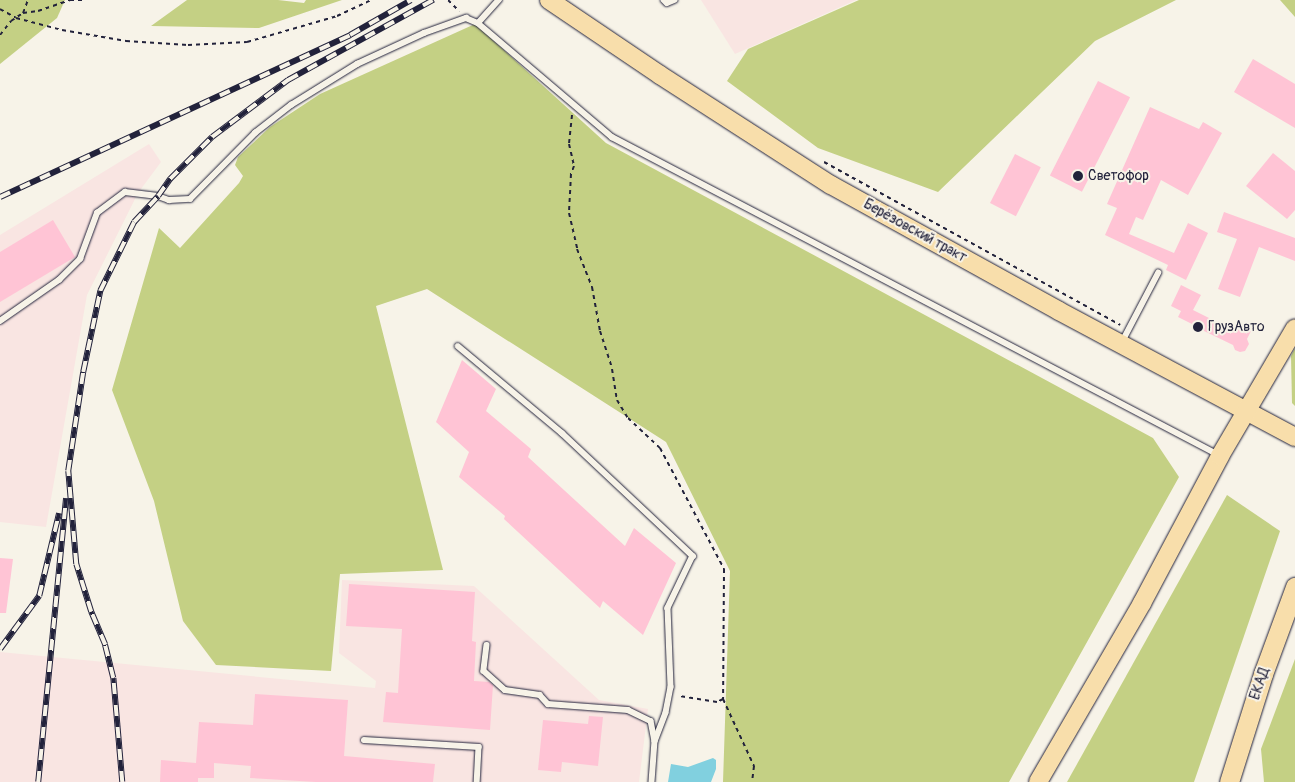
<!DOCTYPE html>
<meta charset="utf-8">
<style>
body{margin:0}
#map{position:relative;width:1295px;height:782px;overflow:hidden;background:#f7f3e8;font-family:Pangolin,sans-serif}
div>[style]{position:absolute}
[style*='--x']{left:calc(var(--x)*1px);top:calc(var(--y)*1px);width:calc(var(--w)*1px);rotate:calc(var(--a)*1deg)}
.built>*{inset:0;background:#f9e5e2}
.green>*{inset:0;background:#c4d084}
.water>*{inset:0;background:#81d0df}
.building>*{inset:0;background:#ffc4d5;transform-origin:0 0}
.path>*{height:2px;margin-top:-1px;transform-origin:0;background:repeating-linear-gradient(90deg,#22223b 0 4px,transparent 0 8px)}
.roads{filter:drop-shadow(0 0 1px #22223b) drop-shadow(0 0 1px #22223b)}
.service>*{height:5.5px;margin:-2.75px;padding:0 2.75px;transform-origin:2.75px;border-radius:2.75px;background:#f7f3e8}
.primary>*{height:18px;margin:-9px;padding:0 9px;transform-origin:9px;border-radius:9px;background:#f8deab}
.trunk>*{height:19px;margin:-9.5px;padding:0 9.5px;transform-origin:9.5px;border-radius:9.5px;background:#f8deab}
.rail>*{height:5.5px;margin-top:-2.75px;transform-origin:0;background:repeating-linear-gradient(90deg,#f7f3e8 0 11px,#22223b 0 22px);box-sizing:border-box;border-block:1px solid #22223b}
.dots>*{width:14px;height:14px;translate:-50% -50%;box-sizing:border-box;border:2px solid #f7f3e8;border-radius:50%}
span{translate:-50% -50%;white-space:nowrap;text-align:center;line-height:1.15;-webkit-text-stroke:4px #f7f3e8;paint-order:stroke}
.poi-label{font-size:14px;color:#22223b}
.left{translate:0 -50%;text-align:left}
.street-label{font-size:14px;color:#22223b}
</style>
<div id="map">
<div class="built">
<i style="clip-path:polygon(701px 0,856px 0,735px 54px)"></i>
<i style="clip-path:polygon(149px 144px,161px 162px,138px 193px,87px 295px,46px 527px,0 522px,0 235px)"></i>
<i style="clip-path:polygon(342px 580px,474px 586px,599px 700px,648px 709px,639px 782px,0 782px,0 652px,375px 688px,376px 681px,339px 653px)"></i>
</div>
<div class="green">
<i style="clip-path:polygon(0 0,65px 0,57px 18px,0 64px)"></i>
<i style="clip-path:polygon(187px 0,278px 0,304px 3px,306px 0,342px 0,259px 28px,151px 26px)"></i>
<i style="clip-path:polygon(859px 0,1176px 0,1095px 41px,938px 192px,818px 148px,727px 81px,748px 49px)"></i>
<i style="clip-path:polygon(1280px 0,1295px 0,1295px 17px)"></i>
<i style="clip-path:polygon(475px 24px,606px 143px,1153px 438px,1179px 477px,1009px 782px,723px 782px,730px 571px,666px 442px,427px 289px,376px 306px,443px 570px,340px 574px,331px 671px,216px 665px,183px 621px,154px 501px,112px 390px,159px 228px,180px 248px,239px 183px,243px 176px,235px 165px,238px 157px,270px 127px,320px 94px)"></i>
<i style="clip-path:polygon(1295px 348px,1295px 406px,1292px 403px,1291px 356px)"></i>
<i style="clip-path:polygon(1227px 495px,1280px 531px,1194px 782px,1067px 782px)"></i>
<i style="clip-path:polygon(1295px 659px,1295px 782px,1264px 782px,1261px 749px)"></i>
</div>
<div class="water">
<i style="clip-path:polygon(713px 758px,716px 760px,716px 769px,711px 782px,668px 782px,671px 764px,688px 767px)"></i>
</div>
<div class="building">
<i style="clip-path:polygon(1253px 59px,1295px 84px,1295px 128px,1234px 92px)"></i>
<i style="left:1098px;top:81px;width:36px;height:106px;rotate:27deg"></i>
<i style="clip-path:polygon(1150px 107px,1199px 129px,1203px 122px,1222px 133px,1188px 195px,1161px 180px,1143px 220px,1136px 217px,1129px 234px,1174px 253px,1188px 223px,1208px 233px,1186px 280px,1166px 270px,1168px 265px,1105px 235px,1117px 208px,1107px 204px)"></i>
<i style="clip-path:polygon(1273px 153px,1295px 171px,1295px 210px,1287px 219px,1246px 186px)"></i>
<i style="left:1015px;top:154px;width:29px;height:55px;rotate:27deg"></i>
<i style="clip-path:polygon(1224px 212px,1295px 238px,1295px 261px,1259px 247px,1240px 297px,1218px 289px,1237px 239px,1217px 232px)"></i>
<i style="clip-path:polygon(53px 220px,75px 257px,0 302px,0 252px)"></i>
<i style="clip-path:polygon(1181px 285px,1201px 295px,1193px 310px,1231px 329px,1241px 325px,1251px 331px,1247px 339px,1249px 344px,1245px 351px,1240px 352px,1235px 350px,1233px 345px,1202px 330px,1195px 332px,1192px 324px,1178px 317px,1181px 311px,1171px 306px)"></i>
<i style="clip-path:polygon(462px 360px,496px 389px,486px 411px,531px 449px,528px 457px,625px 546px,634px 528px,676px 563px,643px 635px,603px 601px,600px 608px,504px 519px,505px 516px,459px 477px,469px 452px,436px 422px)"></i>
<i style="clip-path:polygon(0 558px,13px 559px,6px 613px,0 613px)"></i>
<i style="clip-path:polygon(349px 584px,475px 592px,472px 641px,476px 642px,474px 681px,489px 682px,493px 685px,490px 730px,383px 722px,386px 692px,398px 693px,402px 629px,346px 626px)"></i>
<i style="clip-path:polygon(255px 694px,348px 700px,344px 756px,435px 764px,433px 782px,316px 782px,250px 778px,251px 766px,214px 763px,214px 778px,198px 778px,198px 782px,160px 782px,161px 760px,196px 763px,199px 722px,253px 725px)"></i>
<i style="clip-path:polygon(589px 716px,603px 717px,598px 766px,562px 762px,561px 772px,538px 770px,543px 720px,588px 724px)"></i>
</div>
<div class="path">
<i style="--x:448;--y:0;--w:16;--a:45"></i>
<i style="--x:0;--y:9;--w:18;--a:29"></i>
<i style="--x:16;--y:18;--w:48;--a:14.6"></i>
<i style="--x:62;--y:30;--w:65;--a:9.8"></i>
<i style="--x:126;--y:41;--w:62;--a:3.7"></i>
<i style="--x:188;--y:45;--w:59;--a:-2.9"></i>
<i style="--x:247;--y:42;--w:94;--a:-16.1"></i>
<i style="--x:337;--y:16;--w:38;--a:-25"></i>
<i style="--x:23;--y:13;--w:14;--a:-69"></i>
<i style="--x:0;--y:35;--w:18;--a:-52"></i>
<i style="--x:11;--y:21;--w:14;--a:-34"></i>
<i style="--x:23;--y:13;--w:15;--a:-8"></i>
<i style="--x:38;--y:11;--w:34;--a:-19"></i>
<i style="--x:70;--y:0;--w:16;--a:0"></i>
<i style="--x:572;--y:115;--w:29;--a:96"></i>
<i style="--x:569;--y:144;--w:23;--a:77"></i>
<i style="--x:574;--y:166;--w:9;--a:111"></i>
<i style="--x:571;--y:174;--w:39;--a:93"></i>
<i style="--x:569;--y:213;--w:37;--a:77"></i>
<i style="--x:577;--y:249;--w:41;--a:68.5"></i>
<i style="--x:592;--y:287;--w:45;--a:79.7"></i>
<i style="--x:600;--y:331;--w:40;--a:72"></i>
<i style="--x:612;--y:369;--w:31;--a:81"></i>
<i style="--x:617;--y:400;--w:21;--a:59"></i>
<i style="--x:628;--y:418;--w:44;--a:43.2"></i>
<i style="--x:660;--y:448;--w:137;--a:62.1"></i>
<i style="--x:724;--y:569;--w:130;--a:90.4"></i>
<i style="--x:723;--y:699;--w:7;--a:153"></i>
<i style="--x:717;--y:702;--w:38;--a:-171"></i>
<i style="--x:824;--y:162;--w:338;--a:28.8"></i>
<i style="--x:723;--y:699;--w:74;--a:65.2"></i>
<i style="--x:754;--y:766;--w:16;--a:97"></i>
</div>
<div class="roads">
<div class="service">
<i style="--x:664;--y:0;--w:4;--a:45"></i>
<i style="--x:667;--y:3;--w:8;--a:-23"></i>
<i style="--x:478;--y:23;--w:31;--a:-48"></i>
<i style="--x:0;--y:321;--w:72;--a:-34.8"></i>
<i style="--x:59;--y:280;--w:30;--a:-45"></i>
<i style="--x:80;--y:259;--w:49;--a:-69.7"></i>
<i style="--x:97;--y:213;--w:35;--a:-37"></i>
<i style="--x:125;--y:192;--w:33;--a:7"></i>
<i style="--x:158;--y:196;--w:12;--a:20"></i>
<i style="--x:169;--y:200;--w:21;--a:-3"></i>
<i style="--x:190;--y:199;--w:93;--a:-45.4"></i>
<i style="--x:255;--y:133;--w:46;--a:-37.9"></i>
<i style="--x:291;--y:105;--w:78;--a:-31.8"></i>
<i style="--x:357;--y:64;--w:74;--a:-24.8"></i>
<i style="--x:424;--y:33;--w:45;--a:-19.7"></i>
<i style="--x:466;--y:18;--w:13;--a:23"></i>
<i style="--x:478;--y:23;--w:176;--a:40.4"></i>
<i style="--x:612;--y:137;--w:685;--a:27.65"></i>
<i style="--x:1122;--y:342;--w:78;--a:-62.4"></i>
<i style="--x:458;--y:346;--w:136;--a:39.9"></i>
<i style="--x:562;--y:433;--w:180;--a:43.2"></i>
<i style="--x:693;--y:556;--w:58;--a:115.7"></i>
<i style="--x:668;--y:608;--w:79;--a:87.8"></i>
<i style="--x:671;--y:687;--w:26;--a:101"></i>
<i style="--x:666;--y:713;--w:30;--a:111"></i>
<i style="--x:487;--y:645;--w:26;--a:97"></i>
<i style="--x:484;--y:671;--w:28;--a:42"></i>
<i style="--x:505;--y:690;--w:35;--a:8"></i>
<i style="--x:540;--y:695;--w:12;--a:48"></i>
<i style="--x:548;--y:704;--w:80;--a:4.3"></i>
<i style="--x:628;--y:710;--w:25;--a:26"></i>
<i style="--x:651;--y:721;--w:20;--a:79"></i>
<i style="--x:655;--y:741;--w:41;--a:94.2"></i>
<i style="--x:364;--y:740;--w:115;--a:3.5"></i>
<i style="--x:479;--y:747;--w:35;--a:93"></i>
</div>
<div class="primary">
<i style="--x:549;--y:0;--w:134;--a:34"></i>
<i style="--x:660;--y:75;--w:203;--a:32.8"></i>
<i style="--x:831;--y:185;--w:260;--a:28.9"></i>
<i style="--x:1059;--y:311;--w:268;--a:28.1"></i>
<i style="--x:1038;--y:782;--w:207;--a:-59.8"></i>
<i style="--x:1142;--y:603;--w:166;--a:-62"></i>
<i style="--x:1220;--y:456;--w:148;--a:-59.6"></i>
</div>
<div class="trunk">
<i style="--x:1229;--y:782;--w:113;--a:-72.5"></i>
<i style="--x:1263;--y:674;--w:93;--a:-69.8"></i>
</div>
</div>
<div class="rail">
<i style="--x:0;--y:197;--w:386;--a:-24.8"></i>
<i style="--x:350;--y:35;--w:70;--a:-29.8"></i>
<i style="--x:0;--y:649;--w:66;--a:-53.7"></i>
<i style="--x:39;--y:596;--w:85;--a:-76.5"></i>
<i style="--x:38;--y:782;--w:285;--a:-84.4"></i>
<i style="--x:122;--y:782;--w:104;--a:-94.9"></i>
<i style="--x:113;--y:678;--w:34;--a:-104"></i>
<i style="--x:105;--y:645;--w:36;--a:-113"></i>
<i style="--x:91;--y:612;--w:50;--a:-107.4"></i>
<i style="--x:76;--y:564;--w:93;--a:-94.9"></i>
<i style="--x:68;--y:471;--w:100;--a:-81.4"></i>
<i style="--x:83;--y:372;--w:83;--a:-78.1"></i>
<i style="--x:100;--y:291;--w:77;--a:-63.8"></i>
<i style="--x:134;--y:222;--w:35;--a:-47"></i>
<i style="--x:158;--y:196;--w:21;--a:-55"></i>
<i style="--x:170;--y:179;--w:59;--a:-45"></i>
<i style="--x:212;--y:137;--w:95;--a:-36.9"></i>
<i style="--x:288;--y:80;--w:166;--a:-28.9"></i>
</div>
<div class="dots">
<i style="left:1078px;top:176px;background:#22223b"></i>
<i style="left:1198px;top:327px;background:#22223b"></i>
</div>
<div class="poi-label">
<span class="left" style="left:1088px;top:176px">Светофор</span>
<span class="left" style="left:1208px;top:327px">ГрузАвто</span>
</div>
<div class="street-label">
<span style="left:915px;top:231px;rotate:29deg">Берёзовский тракт</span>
<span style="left:1260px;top:684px;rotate:-71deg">ЕКАД</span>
</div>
</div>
